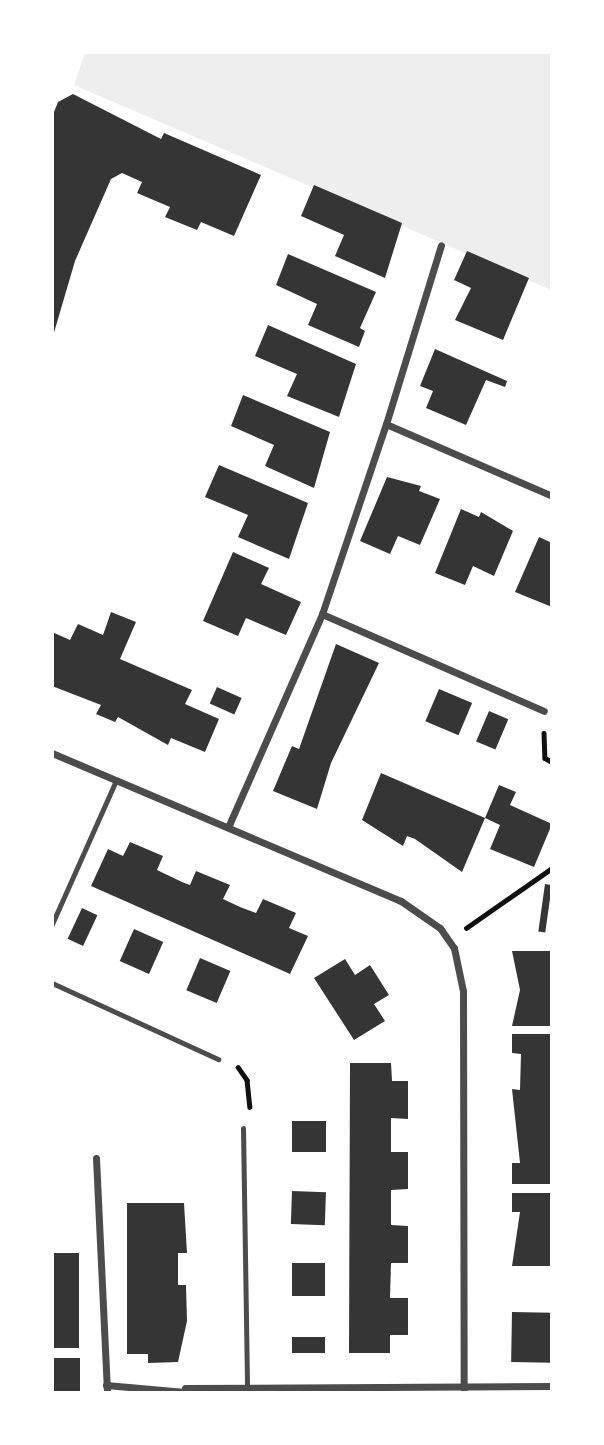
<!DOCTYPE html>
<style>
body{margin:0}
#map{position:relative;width:604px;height:1445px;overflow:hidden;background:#fff;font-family:"Varela Round",sans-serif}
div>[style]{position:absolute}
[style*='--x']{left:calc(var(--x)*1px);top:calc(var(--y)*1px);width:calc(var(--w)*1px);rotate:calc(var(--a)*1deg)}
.green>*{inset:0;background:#eee}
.building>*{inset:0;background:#353535;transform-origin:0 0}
.path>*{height:4.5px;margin:-2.25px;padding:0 2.25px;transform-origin:2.25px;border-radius:2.25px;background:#111}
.service>*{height:5px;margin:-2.5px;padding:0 2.5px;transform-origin:2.5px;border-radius:2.5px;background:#4c4c4c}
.minor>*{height:7px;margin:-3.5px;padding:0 3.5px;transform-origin:3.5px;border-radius:3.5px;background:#4c4c4c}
span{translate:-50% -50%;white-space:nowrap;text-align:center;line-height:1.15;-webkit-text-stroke:6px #fff;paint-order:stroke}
.frame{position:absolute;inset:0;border:54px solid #fff;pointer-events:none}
</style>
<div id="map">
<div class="green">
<i style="clip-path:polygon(85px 53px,551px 53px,551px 290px,74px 85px)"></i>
</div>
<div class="building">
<i style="clip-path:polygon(73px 94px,161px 139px,164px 133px,261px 175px,234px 236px,201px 222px,197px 230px,165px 217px,170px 207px,137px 193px,142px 182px,122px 173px,111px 179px,75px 261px,53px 336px,52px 117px,58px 102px)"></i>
<i style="clip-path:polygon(314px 185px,402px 223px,385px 278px,335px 256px,344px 235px,301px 216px)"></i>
<i style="clip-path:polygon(467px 251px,529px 278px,503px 340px,455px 320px,471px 288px,454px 280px)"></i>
<i style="clip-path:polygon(288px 254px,376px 292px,360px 328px,365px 331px,359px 347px,308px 325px,317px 304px,276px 285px)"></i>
<i style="clip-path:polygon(268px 325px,356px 364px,339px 417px,287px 396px,297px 374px,255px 356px)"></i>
<i style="clip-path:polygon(435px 349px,507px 381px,505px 387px,486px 380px,466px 425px,426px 408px,433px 391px,420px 386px)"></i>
<i style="clip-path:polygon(243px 395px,330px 432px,314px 488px,265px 466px,274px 445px,231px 426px)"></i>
<i style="clip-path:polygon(219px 465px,308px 503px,289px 559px,238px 537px,248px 515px,205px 497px)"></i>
<i style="clip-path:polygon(387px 477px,421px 486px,419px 491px,440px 499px,420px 545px,398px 536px,390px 554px,360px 541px)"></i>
<i style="clip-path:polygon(461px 509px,479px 517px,481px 512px,513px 531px,494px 576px,473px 566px,465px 585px,435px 573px)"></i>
<i style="clip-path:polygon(539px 537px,552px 543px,552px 607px,515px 592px)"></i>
<i style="clip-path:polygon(233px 552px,269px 568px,261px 584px,301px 602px,286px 635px,246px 618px,238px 636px,203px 621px)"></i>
<i style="clip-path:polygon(111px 612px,136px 622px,120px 659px,192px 690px,185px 704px,219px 719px,205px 752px,171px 738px,168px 745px,118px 717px,115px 722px,96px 714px,101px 705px,52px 686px,52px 632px,70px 640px,78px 624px,103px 635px)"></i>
<i style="clip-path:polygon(336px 644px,379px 663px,331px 763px,317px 809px,273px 791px,292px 746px,299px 749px)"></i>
<i style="left:217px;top:687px;width:27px;height:18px;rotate:24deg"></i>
<i style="left:439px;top:689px;width:36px;height:35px;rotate:23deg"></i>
<i style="left:489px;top:711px;width:21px;height:33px;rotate:23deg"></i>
<i style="clip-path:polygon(381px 773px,485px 818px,462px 872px,415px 839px,407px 836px,403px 846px,362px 820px)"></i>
<i style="clip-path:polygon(499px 785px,516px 792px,510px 805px,552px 824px,534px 867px,490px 849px,500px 825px,485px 818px)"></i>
<i style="clip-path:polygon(130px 842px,163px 856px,157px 870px,182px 882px,190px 885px,196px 871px,230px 885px,223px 899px,240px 907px,256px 913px,263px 899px,296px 913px,289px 928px,308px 936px,290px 974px,91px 886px,108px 849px,123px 856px)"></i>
<i style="left:545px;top:884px;width:7px;height:48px;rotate:8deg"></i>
<i style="left:82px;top:908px;width:17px;height:34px;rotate:25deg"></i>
<i style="left:134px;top:929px;width:32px;height:35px;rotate:24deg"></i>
<i style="clip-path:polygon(512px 951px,552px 951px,552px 1026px,512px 1026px,520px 990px)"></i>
<i style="left:200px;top:958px;width:33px;height:35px;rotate:23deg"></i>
<i style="clip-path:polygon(345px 959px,355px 975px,370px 965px,389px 995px,374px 1004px,385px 1021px,354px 1040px,314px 978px)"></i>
<i style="clip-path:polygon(512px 1034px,552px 1034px,552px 1184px,512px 1184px,512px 1163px,520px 1163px,512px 1089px,520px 1090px,521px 1054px,512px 1053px)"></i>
<i style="clip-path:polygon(350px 1063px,391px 1063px,392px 1081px,408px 1081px,408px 1119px,391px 1118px,391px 1152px,408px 1152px,408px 1189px,391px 1190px,391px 1225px,408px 1226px,408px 1263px,391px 1263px,390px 1298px,408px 1298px,408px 1335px,390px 1335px,390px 1353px,349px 1353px)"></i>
<i style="left:292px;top:1121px;width:34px;height:31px"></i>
<i style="left:292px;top:1191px;width:34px;height:33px;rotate:2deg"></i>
<i style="clip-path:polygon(512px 1193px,552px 1193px,552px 1266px,512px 1266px,520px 1212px,512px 1212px)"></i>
<i style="clip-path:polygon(127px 1203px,184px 1203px,187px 1253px,178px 1253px,178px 1285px,186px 1285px,187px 1321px,178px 1362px,148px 1363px,148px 1354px,127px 1354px)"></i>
<i style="left:52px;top:1253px;width:27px;height:95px"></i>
<i style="left:292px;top:1263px;width:33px;height:33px"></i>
<i style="left:512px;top:1312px;width:40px;height:50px;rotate:1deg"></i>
<i style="left:292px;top:1337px;width:33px;height:16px"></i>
<i style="left:52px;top:1358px;width:28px;height:34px"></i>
</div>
<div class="path">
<i style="--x:544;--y:733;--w:25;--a:88"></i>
<i style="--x:545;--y:758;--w:8;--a:30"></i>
<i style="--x:466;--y:928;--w:105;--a:-34.9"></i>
<i style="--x:238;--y:1067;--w:16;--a:55"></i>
<i style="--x:247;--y:1080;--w:27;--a:84"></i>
</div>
<div class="service">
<i style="--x:52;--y:924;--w:158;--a:-66"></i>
<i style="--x:52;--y:983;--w:183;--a:24.6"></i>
<i style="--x:243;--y:1128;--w:264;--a:89.1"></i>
</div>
<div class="minor">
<i style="--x:386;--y:424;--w:187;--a:-72.9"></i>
<i style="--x:322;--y:614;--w:242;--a:23.6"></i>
<i style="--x:52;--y:753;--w:379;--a:23"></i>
<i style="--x:401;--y:901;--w:47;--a:34.7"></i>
<i style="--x:440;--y:928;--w:24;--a:55"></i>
<i style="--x:454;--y:948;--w:44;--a:78.2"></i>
<i style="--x:463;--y:991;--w:401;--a:89.9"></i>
<i style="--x:229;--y:825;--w:231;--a:-66.2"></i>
<i style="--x:322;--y:614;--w:200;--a:-71.4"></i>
<i style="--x:386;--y:424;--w:181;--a:23.4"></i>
<i style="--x:96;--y:1158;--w:234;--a:87.3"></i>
<i style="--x:106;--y:1385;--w:79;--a:5.1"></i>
<i style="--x:185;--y:1388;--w:367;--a:-0.3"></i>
</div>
<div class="frame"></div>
</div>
